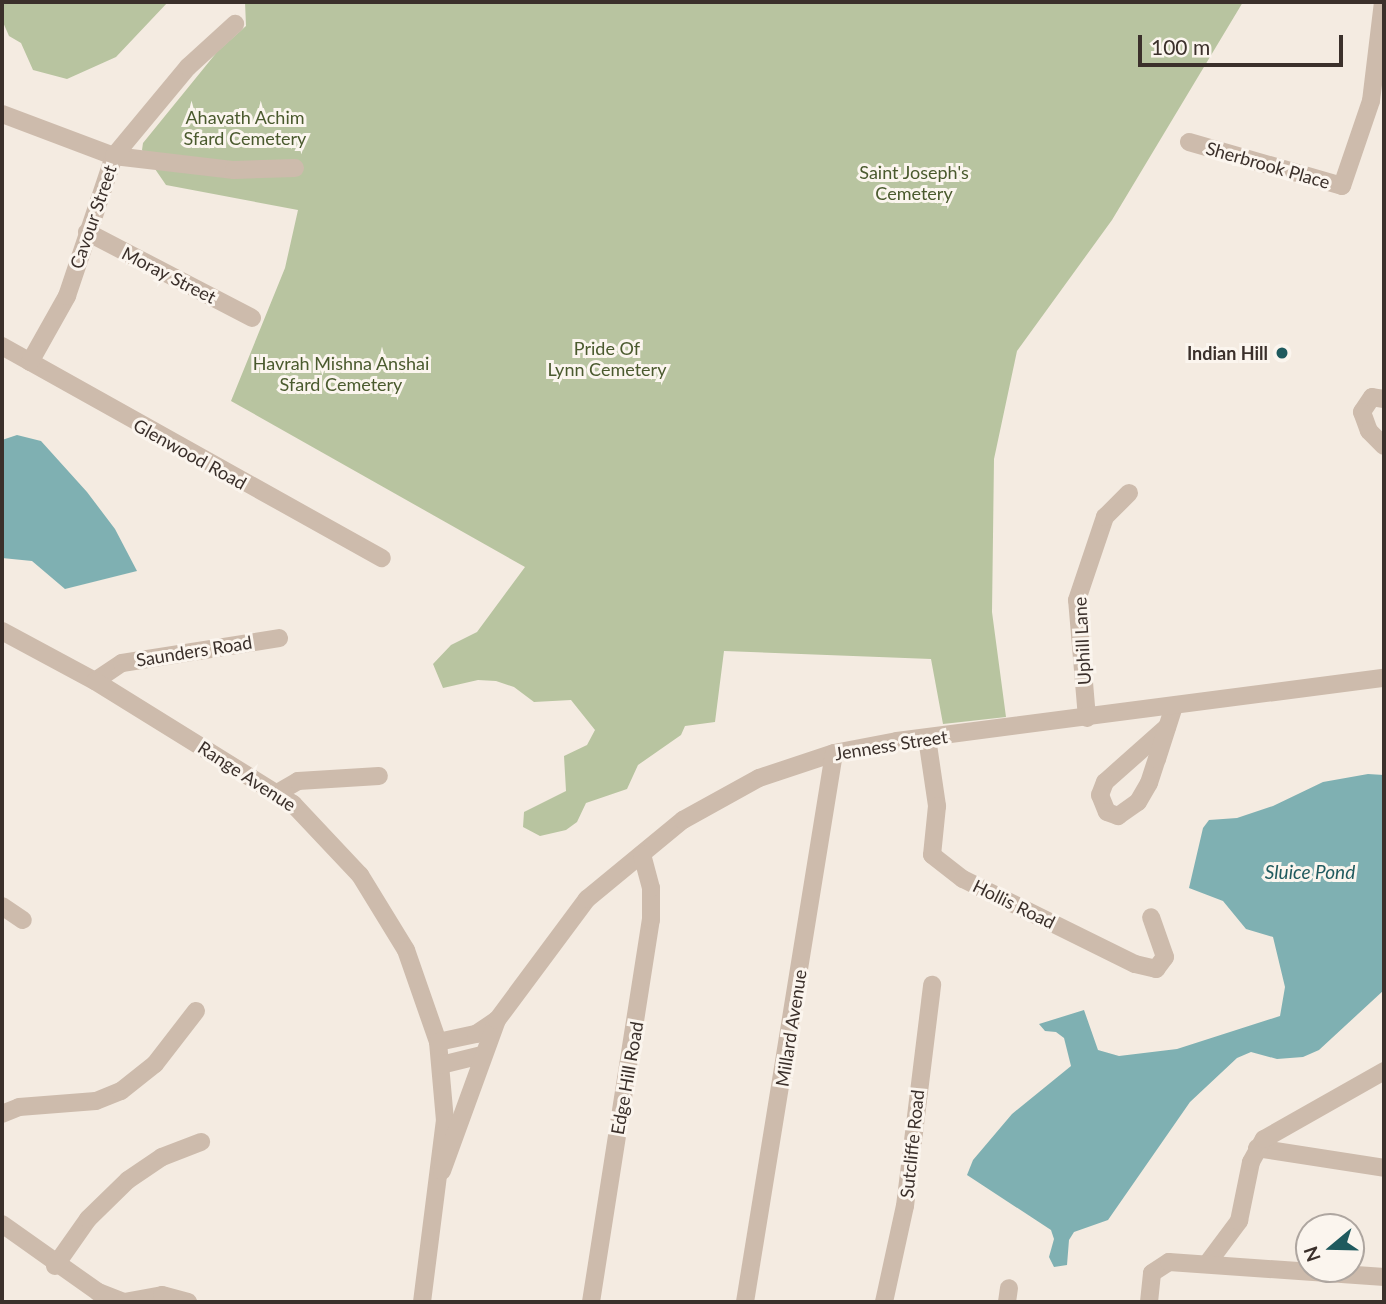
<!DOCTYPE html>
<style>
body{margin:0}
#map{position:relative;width:1386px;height:1304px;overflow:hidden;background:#f4ebe1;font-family:Lato,sans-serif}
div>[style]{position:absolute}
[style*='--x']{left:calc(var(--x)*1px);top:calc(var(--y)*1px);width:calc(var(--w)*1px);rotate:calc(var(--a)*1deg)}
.green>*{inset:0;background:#b8c4a0}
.water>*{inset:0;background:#7fb0b2}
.minor>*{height:18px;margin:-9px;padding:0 9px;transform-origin:9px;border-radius:9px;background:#cdbbac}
.dots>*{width:19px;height:19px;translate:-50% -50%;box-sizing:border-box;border:4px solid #fbf5ee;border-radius:50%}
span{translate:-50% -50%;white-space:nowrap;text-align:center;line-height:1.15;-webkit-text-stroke:6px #fbf5ee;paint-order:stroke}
.park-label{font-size:18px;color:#4a5a2e}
.street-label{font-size:18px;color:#3b302b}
.poi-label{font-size:18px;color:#3b302b;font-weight:700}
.right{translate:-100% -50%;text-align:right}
.water-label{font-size:19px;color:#1f5a5e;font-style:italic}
.frame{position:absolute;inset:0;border:4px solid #3b302b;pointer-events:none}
.north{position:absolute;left:1295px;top:1213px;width:70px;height:70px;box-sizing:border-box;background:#fbf5ee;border:2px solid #aea6a0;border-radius:50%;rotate:251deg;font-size:19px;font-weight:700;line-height:28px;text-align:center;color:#3b302b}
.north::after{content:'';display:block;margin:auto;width:24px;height:32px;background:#1f5a5e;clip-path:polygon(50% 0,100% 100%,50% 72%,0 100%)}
.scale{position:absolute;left:1138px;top:35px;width:205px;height:32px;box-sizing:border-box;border:4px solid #3b302b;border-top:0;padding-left:9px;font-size:21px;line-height:24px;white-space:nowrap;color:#3b302b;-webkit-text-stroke:5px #fbf5ee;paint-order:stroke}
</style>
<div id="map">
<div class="green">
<i style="clip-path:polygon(2px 2px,168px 2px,116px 57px,67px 79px,33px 70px,21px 43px,9px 36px,2px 20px)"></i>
<i style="clip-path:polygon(245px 2px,1243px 2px,1112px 220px,1017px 351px,994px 459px,992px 612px,1006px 717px,943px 724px,931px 659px,724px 651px,715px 722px,685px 726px,681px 735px,638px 765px,627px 789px,586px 803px,577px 822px,566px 830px,540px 836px,523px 827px,524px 812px,566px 791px,564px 756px,587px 745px,595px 730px,571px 700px,534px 702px,514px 687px,496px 681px,478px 680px,443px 688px,433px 664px,451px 645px,477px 632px,525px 567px,231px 401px,285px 268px,298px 210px,166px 185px,142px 150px,143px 143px,217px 52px,246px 26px)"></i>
</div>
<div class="water">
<i style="clip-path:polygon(17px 435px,41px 441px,87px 492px,115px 529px,137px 571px,65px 589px,32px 561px,2px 558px,2px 440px)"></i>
<i style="clip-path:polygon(1368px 774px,1384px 775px,1384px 990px,1319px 1050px,1303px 1057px,1277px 1059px,1251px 1052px,1237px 1058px,1190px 1102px,1108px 1220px,1074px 1232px,1069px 1240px,1067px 1265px,1054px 1267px,1049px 1257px,1054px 1239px,1051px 1230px,967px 1175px,973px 1160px,1012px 1114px,1071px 1066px,1064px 1038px,1056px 1032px,1045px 1031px,1039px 1024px,1084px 1010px,1098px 1050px,1119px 1056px,1177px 1049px,1280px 1016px,1285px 987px,1273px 937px,1246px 929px,1223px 901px,1189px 888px,1203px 828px,1209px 820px,1237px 818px,1273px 806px,1323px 782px)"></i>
</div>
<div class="minor">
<i style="--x:2;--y:114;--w:120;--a:20.6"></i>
<i style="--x:114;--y:156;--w:121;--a:6.7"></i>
<i style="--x:234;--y:170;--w:61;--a:-1.9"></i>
<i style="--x:1189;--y:142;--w:159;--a:16"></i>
<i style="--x:1342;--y:186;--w:90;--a:-71.2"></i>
<i style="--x:1371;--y:101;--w:100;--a:-83.1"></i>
<i style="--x:87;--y:232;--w:186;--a:27.5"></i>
<i style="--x:2;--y:346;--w:435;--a:29.2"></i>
<i style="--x:30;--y:362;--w:76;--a:-60.7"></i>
<i style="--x:67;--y:296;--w:148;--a:-71.4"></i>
<i style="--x:114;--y:156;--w:116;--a:-50.3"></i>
<i style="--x:188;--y:67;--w:64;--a:-42.5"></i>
<i style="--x:1384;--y:399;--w:12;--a:-171"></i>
<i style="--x:1372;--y:397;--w:18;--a:124"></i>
<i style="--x:1362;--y:412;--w:20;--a:70"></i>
<i style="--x:1369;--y:431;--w:21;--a:45"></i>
<i style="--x:2;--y:631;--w:106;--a:28.3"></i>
<i style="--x:95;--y:681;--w:32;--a:-34"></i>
<i style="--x:122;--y:663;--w:159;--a:-9"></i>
<i style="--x:95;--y:681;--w:233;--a:31.8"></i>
<i style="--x:293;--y:804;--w:98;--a:46.7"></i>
<i style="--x:360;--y:875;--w:88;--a:58.5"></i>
<i style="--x:406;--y:950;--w:97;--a:70.8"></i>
<i style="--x:438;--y:1042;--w:78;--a:84.9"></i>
<i style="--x:445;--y:1120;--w:183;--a:97.2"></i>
<i style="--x:1087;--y:718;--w:118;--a:-94.8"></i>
<i style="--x:1077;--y:600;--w:88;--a:-71.4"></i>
<i style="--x:1105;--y:517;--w:34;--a:-45"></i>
<i style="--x:1167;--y:727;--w:83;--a:138.4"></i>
<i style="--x:1105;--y:782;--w:14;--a:111"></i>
<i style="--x:1100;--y:795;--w:18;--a:68"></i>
<i style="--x:1107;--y:812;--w:12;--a:20"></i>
<i style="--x:1118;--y:816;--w:24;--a:-35"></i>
<i style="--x:1138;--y:802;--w:22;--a:-60"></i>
<i style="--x:1149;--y:783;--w:25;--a:-72"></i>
<i style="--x:1157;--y:759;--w:56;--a:-72.2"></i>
<i style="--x:927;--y:738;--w:69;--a:81.6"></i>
<i style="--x:937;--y:806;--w:49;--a:95.8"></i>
<i style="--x:932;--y:855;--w:39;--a:38"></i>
<i style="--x:963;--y:879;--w:192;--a:26.3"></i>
<i style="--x:1135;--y:964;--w:22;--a:13"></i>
<i style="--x:1156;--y:969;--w:15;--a:-53"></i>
<i style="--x:1165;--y:957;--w:42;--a:-109.3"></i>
<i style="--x:279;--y:792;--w:22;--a:-30"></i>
<i style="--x:298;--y:781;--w:81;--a:-3.5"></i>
<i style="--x:2;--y:906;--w:25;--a:34"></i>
<i style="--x:438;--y:1042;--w:39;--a:-12"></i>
<i style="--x:476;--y:1034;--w:25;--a:-34"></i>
<i style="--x:441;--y:1065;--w:42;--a:-13.7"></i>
<i style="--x:2;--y:1114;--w:18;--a:-22"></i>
<i style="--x:19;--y:1107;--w:77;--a:-4.5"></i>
<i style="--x:96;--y:1101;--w:27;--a:-22"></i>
<i style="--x:121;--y:1091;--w:43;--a:-38.5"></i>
<i style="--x:155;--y:1064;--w:67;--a:-52.3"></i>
<i style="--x:1257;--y:1148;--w:129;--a:8.9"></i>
<i style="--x:442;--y:1171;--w:161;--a:-70"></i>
<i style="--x:497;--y:1020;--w:151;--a:-53.4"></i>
<i style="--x:587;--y:899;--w:124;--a:-39.5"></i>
<i style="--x:683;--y:820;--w:87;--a:-28.9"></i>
<i style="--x:759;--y:778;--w:79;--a:-18.4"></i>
<i style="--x:834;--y:753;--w:64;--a:-10.8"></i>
<i style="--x:897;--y:741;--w:491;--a:-7.4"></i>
<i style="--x:2;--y:1224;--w:118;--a:35.3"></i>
<i style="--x:98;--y:1292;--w:28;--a:21"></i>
<i style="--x:124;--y:1302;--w:39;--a:-10"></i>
<i style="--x:162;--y:1295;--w:27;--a:15"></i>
<i style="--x:1207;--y:1264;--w:54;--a:-53.3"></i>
<i style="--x:1239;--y:1221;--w:60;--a:-78.5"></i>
<i style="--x:1251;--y:1162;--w:26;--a:-61"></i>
<i style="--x:1264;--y:1139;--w:138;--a:-29.5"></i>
<i style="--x:55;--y:1266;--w:57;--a:-54.9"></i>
<i style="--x:88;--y:1219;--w:56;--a:-44.3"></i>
<i style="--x:128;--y:1180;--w:41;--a:-34.1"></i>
<i style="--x:162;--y:1157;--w:42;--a:-21"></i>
<i style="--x:591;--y:1302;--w:387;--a:-81.1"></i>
<i style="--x:651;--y:920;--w:32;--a:-90"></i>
<i style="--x:651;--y:888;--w:35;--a:-105"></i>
<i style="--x:745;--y:1302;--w:556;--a:-80.79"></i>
<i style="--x:884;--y:1302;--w:98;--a:-77.7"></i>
<i style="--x:905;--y:1206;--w:223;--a:-83"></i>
<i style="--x:1007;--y:1302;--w:14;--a:-82"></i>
<i style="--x:1149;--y:1302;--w:29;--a:-84"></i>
<i style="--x:1152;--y:1273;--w:20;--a:-33"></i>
<i style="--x:1169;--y:1262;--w:216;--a:4"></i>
</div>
<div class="dots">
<i style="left:1282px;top:353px;background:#1f5a5e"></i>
</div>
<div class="park-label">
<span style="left:245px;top:128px">Ahavath Achim<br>Sfard Cemetery</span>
<span style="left:914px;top:183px">Saint Joseph's<br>Cemetery</span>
<span style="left:607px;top:359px">Pride Of<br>Lynn Cemetery</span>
<span style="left:341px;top:374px">Havrah Mishna Anshai<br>Sfard Cemetery</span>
</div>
<div class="street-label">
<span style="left:1268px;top:165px;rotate:16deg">Sherbrook Place</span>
<span style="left:93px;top:217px;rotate:-71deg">Cavour Street</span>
<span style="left:169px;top:275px;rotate:27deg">Moray Street</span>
<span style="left:190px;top:454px;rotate:29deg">Glenwood Road</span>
<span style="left:1082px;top:641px;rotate:-93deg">Uphill Lane</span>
<span style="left:194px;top:651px;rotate:-9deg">Saunders Road</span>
<span style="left:891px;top:745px;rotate:-9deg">Jenness Street</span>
<span style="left:247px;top:776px;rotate:33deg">Range Avenue</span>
<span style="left:1014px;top:904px;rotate:26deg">Hollis Road</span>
<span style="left:791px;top:1028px;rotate:-81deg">Millard Avenue</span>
<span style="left:627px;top:1078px;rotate:-80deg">Edge Hill Road</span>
<span style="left:912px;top:1144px;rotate:-84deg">Sutcliffe Road</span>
</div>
<div class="poi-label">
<span class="right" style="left:1268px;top:353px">Indian Hill</span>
</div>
<div class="water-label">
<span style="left:1310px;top:872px">Sluice Pond</span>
</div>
<div class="frame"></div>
<div class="north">N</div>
<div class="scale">100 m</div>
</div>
